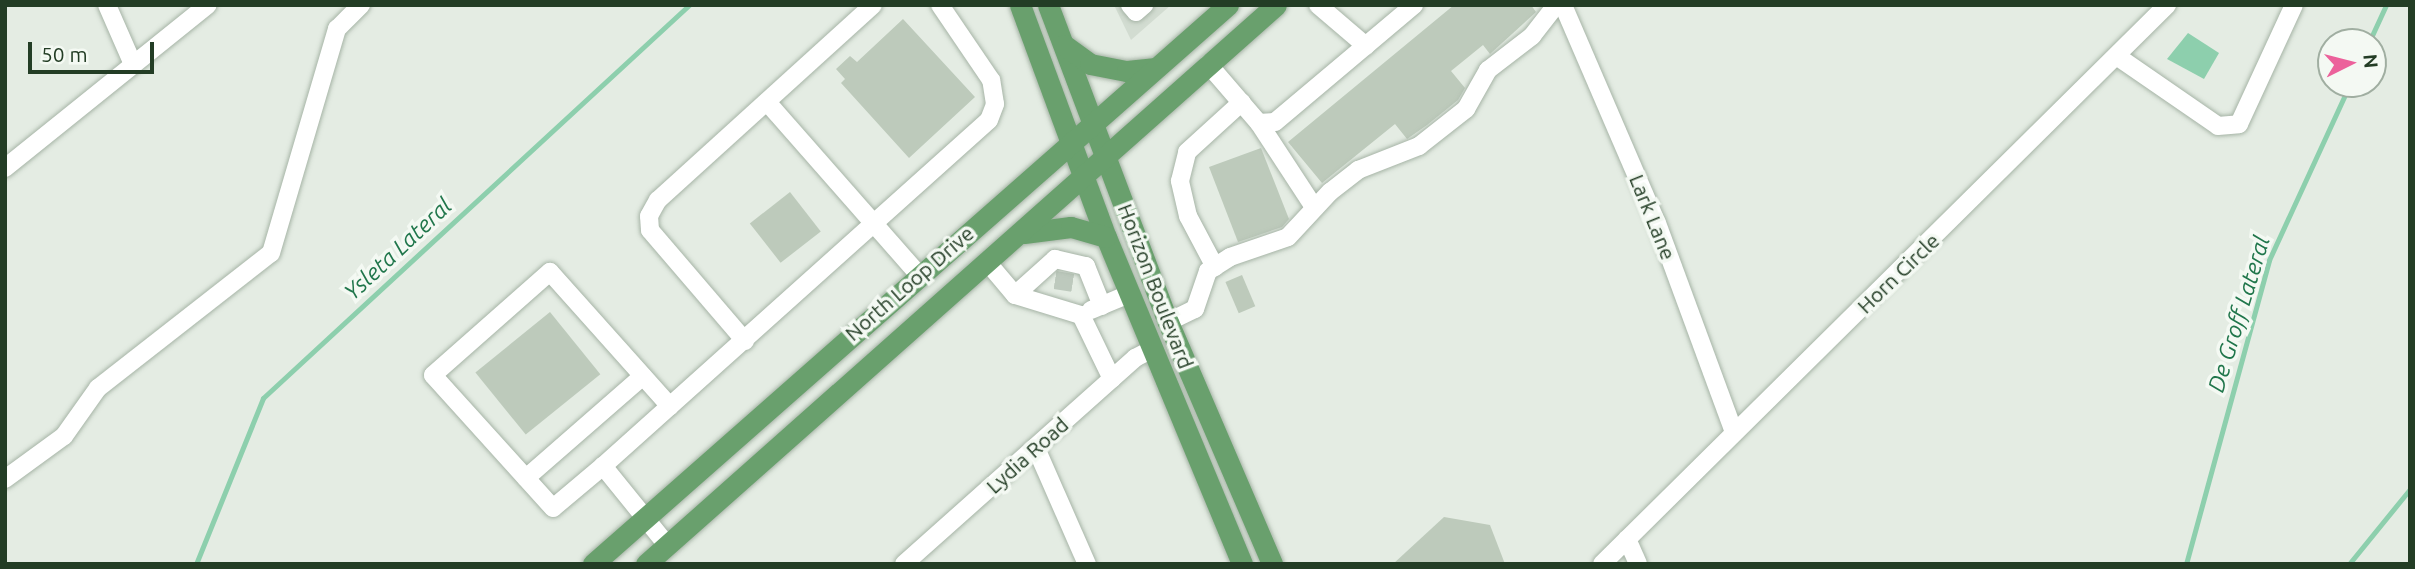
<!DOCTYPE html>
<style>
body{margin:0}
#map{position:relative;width:2415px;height:569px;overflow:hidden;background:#e4ece3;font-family:Ubuntu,sans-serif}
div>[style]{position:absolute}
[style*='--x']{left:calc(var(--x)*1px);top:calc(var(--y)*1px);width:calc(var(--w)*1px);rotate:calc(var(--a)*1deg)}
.built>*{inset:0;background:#d2dcd1}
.water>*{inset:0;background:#8dcfad}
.stream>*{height:5px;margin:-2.5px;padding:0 2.5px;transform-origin:2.5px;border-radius:2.5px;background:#8dcfad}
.building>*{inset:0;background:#bdcabb;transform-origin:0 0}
.minor-tunnel>*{height:18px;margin-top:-9px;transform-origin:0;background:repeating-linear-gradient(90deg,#bdc9bd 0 18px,transparent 0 27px)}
.roads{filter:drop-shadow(0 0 2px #a6b4a6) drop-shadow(0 0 2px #a6b4a6)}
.minor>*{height:18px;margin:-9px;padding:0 9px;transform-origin:9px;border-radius:9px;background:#fff}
.major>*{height:21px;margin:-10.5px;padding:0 10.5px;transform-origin:10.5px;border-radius:10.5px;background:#69a06d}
span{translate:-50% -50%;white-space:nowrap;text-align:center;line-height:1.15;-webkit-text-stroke:7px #f4f9f3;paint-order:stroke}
.street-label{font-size:21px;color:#233d25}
.water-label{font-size:23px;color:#20764b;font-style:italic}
.frame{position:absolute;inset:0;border:7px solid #233d25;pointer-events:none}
.north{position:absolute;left:2317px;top:28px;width:70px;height:70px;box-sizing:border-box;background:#f4f9f3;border:2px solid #a0aea1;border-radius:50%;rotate:84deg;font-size:19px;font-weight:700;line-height:28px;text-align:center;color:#233d25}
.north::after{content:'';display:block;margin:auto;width:24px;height:32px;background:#ec619b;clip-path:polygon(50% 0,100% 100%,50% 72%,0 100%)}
.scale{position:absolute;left:28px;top:42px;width:126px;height:32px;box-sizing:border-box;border:4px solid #233d25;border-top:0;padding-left:9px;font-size:21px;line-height:24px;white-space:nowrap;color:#233d25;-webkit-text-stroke:5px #f4f9f3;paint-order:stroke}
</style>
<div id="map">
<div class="built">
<i style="clip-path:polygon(1114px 5px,1171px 5px,1131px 40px)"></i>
</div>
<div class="water">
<i style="clip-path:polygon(2188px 33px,2219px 53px,2204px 79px,2167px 59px)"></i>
</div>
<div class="stream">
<i style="--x:2369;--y:42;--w:41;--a:-65.3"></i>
<i style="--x:196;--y:564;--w:179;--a:-68"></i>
<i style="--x:263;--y:398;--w:580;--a:-42.69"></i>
<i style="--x:2186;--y:564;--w:315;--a:-74.7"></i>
<i style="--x:2269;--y:260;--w:194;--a:-65.3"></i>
<i style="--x:2349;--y:564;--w:97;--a:-50.9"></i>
</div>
<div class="building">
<i style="clip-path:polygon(1454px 5px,1531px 5px,1536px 12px,1490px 54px,1483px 45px,1451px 71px,1465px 88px,1458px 100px,1427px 125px,1407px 139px,1395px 124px,1322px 183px,1288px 142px)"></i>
<i style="clip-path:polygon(903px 19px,975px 97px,909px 158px,841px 83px,845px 79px,836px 69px,850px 56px,857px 62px)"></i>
<i style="clip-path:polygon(1261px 148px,1289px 219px,1282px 227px,1238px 242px,1209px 167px)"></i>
<i style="left:790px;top:192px;width:50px;height:51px;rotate:52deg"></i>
<i style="left:1242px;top:275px;width:34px;height:18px;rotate:67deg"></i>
<i style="left:550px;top:312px;width:80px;height:96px;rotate:51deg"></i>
<i style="clip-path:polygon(1444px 517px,1490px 525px,1505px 564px,1393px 564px)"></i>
</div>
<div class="minor-tunnel">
<i style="--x:1055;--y:280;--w:18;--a:9"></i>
</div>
<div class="roads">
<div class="minor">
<i style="--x:107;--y:5;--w:62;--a:66.3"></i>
<i style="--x:1130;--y:5;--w:9;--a:49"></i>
<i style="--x:1136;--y:12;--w:11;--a:-41"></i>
<i style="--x:1318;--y:5;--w:63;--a:40.5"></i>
<i style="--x:1563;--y:5;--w:237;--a:66.7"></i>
<i style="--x:1657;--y:223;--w:223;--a:69.8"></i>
<i style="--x:2118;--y:57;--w:121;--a:34.6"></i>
<i style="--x:2218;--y:126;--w:21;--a:-5"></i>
<i style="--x:2239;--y:124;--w:131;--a:-65.2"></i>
<i style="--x:1208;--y:64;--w:78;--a:49.2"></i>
<i style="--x:1259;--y:123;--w:16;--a:-4"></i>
<i style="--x:1275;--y:122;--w:182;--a:-40.1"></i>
<i style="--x:767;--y:102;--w:230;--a:48.7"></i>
<i style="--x:1259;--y:123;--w:100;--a:56.8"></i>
<i style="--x:5;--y:168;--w:260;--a:-38.8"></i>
<i style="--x:988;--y:263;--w:42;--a:49.8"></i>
<i style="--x:1015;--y:295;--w:69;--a:16.9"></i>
<i style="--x:1081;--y:315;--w:71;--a:64.2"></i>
<i style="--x:1215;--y:267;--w:58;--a:-117.9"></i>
<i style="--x:1188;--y:216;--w:36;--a:-103"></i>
<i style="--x:1180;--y:181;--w:30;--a:-76"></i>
<i style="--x:1187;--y:152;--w:74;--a:-42.3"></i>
<i style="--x:1015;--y:295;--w:54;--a:-42"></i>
<i style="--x:1055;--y:259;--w:32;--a:13"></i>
<i style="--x:1086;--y:266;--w:43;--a:68.2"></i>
<i style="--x:1091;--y:310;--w:41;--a:-22.8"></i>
<i style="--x:1168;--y:322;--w:30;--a:-26"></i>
<i style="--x:1195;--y:309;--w:40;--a:-71.1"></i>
<i style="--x:1208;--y:271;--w:26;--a:-32"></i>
<i style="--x:1230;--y:257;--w:61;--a:-19"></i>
<i style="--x:1288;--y:237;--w:62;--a:-47"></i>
<i style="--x:1330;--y:192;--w:36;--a:-38"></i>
<i style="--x:1358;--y:170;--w:66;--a:-21.5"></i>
<i style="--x:1419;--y:146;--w:60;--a:-38.2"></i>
<i style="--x:1466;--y:109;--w:45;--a:-60.6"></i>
<i style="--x:1488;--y:70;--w:56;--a:-37.7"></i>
<i style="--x:1532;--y:36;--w:31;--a:-52"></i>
<i style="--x:745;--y:341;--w:146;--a:-130.6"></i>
<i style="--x:650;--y:230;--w:14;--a:-94"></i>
<i style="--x:649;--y:216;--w:18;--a:-61"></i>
<i style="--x:658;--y:200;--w:290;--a:-42.2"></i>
<i style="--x:1036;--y:448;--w:127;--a:66.3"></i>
<i style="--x:603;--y:466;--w:65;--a:140"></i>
<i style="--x:553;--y:508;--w:179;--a:-132.1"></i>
<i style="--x:433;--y:375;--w:156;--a:-41.4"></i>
<i style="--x:550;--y:272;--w:180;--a:48.2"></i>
<i style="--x:526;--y:478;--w:155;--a:-41.1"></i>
<i style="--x:5;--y:479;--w:73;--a:-36.1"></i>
<i style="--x:64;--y:436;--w:59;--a:-54.7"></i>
<i style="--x:98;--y:388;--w:219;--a:-38"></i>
<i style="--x:271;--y:253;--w:234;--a:-73.6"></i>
<i style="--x:337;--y:29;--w:34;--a:-45"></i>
<i style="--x:1627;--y:539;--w:27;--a:66"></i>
<i style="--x:667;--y:545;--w:102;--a:-129"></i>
<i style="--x:603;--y:466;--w:518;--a:-41.87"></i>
<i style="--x:989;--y:120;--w:17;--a:-69"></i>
<i style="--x:995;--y:104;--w:24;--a:-99"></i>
<i style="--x:991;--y:80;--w:91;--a:-124.2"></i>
<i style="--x:904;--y:564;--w:310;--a:-41.7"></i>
<i style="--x:1135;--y:358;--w:18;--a:-27"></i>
<i style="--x:1602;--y:564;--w:795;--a:-44.69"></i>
</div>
<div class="major">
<i style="--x:1020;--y:5;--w:247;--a:69.7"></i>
<i style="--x:1106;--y:237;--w:354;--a:67.4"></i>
<i style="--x:1048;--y:5;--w:339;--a:69.3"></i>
<i style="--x:1168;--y:322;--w:263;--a:66.7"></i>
<i style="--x:1064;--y:45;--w:32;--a:36"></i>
<i style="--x:1090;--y:64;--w:38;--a:11"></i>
<i style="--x:1127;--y:71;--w:29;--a:-6"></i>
<i style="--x:1024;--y:233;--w:47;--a:-7.3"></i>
<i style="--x:1071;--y:227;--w:36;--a:16"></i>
<i style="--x:593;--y:564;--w:846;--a:-41.36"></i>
<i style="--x:646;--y:564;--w:842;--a:-41.58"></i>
</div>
</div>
<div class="street-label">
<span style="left:1653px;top:217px;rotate:68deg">Lark Lane</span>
<span style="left:1898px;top:273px;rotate:-44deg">Horn Circle</span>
<span style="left:909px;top:283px;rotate:-41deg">North Loop Drive</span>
<span style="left:1156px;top:286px;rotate:69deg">Horizon Boulevard</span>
<span style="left:1027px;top:455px;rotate:-42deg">Lydia Road</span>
</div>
<div class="water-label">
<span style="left:398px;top:249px;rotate:-43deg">Ysleta Lateral</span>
<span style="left:2239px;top:314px;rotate:-73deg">De Groff Lateral</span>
</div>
<div class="frame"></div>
<div class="north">N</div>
<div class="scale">50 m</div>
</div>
